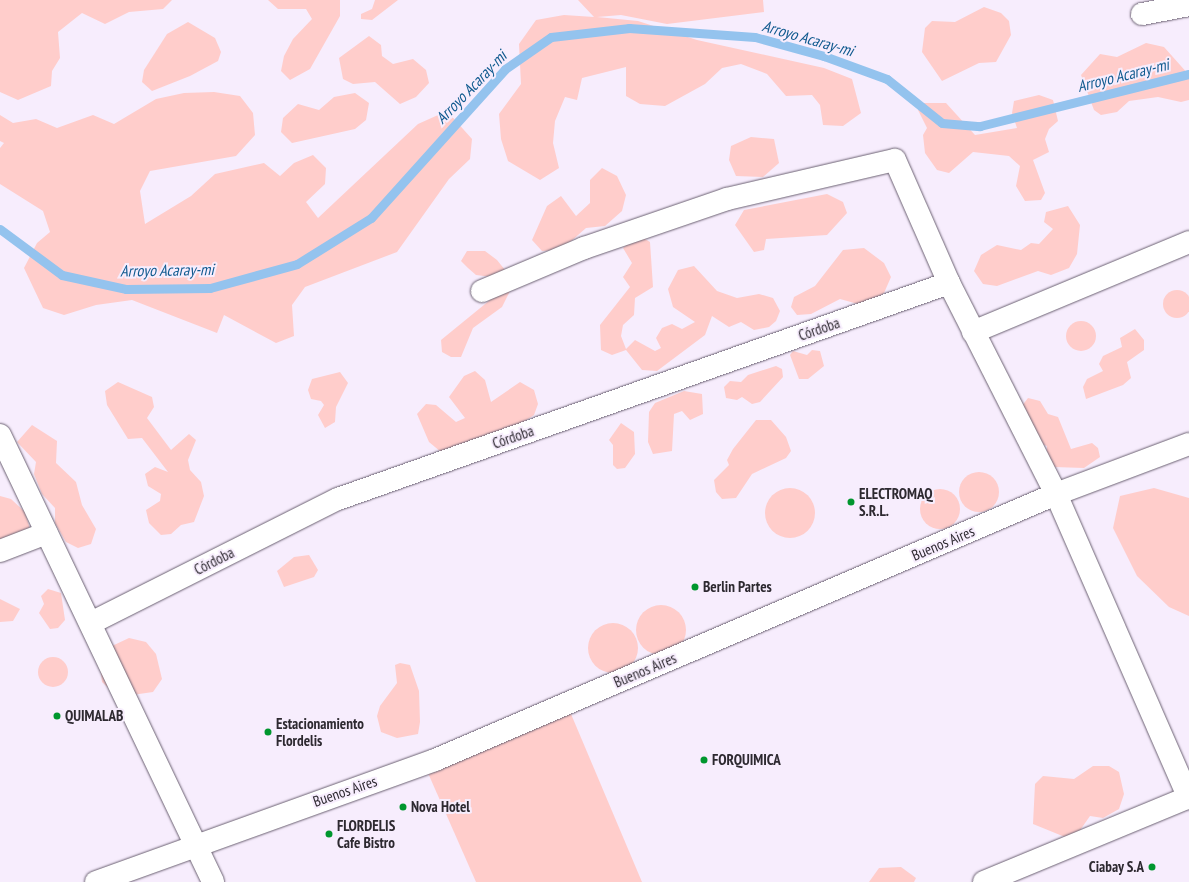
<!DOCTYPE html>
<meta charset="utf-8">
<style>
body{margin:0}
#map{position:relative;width:1189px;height:882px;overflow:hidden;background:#f7edfd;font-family:"PT Sans Narrow",sans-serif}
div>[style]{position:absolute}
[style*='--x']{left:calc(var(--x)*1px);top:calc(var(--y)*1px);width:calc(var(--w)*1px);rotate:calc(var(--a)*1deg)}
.green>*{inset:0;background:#ffcdcb}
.round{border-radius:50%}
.stream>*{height:9px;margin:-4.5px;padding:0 4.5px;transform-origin:4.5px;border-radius:4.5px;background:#94c3ee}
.roads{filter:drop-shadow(0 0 1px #6b6172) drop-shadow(0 0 1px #6b6172)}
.street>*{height:22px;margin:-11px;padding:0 11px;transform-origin:11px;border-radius:11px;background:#fff}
.dots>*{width:11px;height:11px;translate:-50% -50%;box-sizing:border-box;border:2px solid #f7edfd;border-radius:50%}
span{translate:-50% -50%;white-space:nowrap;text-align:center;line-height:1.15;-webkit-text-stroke:4px #f7edfd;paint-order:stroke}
.street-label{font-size:15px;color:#2d2930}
.poi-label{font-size:15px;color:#2d2930;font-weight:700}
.left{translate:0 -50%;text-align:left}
.right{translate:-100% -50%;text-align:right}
.water-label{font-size:16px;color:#105a8f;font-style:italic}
</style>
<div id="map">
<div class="green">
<i style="clip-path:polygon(0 0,172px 0,163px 9px,129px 12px,105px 24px,82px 13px,58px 32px,60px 58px,52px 71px,51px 86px,18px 100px,0 92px)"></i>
<i style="clip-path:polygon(268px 0,340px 0,340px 16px,310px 69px,290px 80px,281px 71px,284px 56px,293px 39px,312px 19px,306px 9px,278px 9px)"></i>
<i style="clip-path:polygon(375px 0,398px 0,372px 20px,361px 19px,361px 14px,372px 9px)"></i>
<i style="clip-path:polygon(578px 0,763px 0,764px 12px,667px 24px,621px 15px,597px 17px,638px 21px,697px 40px,824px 68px,852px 79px,861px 113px,843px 126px,823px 125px,820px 105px,812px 95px,786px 96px,767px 74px,741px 64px,722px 68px,705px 84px,665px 106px,640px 104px,626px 96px,626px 67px,582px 78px,577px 100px,565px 97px,555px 121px,553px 143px,559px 168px,540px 180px,508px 161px,501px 139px,499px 114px,521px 84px,519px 44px,536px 20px,564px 15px,594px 17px)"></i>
<i style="clip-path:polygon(984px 7px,1001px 13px,1009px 21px,1011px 35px,996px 62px,979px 63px,942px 81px,922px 52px,925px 28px,932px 21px,955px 22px)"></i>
<i style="clip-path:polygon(188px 22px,215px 38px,221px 52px,218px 61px,190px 76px,152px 91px,142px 82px,144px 70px,167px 34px)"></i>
<i style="clip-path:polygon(369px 36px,381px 45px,382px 56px,393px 64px,413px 59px,426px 70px,429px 83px,416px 97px,400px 104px,375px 82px,353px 84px,343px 79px,339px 58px)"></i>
<i style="clip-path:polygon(1146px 43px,1164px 47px,1189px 75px,1189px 100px,1181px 102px,1158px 97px,1129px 101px,1117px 112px,1101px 115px,1094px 110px,1081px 75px,1100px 54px,1117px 57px)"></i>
<i style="clip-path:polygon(214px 92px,240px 96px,253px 113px,255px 135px,236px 156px,150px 171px,140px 191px,145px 224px,191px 196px,215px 174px,264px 163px,280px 176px,294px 163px,313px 155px,326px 168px,325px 184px,306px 202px,318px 218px,418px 124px,447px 111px,472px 139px,470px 159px,449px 179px,397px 252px,305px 287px,292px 305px,294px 336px,276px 343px,224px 315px,217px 333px,132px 300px,96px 305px,64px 315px,43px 308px,24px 268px,37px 243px,50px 232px,43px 211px,0 184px,0 148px,4px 143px,0 141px,0 115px,13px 123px,36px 119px,57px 128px,93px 115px,114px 124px,156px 99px,184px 93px)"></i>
<i style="clip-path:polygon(355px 93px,369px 103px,366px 120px,355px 129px,292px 143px,281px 132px,283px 118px,298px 104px,319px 110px,334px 97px)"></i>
<i style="clip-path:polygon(1039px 95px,1053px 100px,1058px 121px,1049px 129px,1045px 139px,1049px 152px,1033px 160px,1045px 193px,1041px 200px,1025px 201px,1016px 186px,1020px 166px,1009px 156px,973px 152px,949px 173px,937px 170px,925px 153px,923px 135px,927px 128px,918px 110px,924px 103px,946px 103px,975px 135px,1017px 128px,1012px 113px,1014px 101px)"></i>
<i style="clip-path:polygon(751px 137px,774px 139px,779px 163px,763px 177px,736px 176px,729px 160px,731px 146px)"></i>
<i style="clip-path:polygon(602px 168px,617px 176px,626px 195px,622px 211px,605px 226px,586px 228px,561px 250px,542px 251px,532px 240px,547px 206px,561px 196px,576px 216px,590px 203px,590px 180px)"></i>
<i style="clip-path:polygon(827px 194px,843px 202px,847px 213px,827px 235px,766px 239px,764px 250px,754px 252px,735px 225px,744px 210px)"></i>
<i style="clip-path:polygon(1068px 206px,1080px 225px,1077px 254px,1069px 268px,1051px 275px,1038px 271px,997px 286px,983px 284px,974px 271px,981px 255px,997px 245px,1021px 250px,1031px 243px,1039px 244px,1053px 229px,1044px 222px,1046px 212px)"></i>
<i style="clip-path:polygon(638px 235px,650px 242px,653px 287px,635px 298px,634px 315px,623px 325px,621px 336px,626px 349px,635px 340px,655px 351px,661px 348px,656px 338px,662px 328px,672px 324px,682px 329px,695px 322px,673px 307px,668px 289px,678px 270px,694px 266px,717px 291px,737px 298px,759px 294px,773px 298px,780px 311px,776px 321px,769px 327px,754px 330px,741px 322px,729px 327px,712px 316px,705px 335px,657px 371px,642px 370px,626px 350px,612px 355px,601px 350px,600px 325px,630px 287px,623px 277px,632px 263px,623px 248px)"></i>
<i style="clip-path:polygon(864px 248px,884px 263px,891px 277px,884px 293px,865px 306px,840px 299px,811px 314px,797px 315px,791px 307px,794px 297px,815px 286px,843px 250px)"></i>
<i style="clip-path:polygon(467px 251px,485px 251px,497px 260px,505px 270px,510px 291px,502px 307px,473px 328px,461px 357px,451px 357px,442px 352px,441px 340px,490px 300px,492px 277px,476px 275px,468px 268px,461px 261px)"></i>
<i class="round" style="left:1163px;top:290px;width:28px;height:28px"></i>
<i class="round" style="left:1066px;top:321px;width:30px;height:30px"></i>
<i style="clip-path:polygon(1135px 329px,1144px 340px,1144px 350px,1127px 362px,1131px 378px,1123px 385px,1086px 399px,1083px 387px,1087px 379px,1103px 371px,1099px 364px,1103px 356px,1122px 347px,1120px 338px)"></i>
<i style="clip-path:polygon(812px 350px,820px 351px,824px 366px,808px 379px,799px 379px,790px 355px,793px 351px,807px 355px)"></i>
<i style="clip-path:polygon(776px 366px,782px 369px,783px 377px,760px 402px,752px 404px,742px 397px,737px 400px,726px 398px,724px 387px,730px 381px,741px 382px,748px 375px)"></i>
<i style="clip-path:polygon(475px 371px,485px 380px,491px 402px,520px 382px,534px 390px,538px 404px,534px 415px,519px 425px,441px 452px,429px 442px,417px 414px,426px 404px,436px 405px,456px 422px,465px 418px,449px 397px,464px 376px)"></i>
<i style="clip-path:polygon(340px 372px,348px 383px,336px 407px,335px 422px,325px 428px,318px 415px,324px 405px,321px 401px,311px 399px,308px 390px,312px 379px)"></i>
<i style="clip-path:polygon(118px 382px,152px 397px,154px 407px,147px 418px,171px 450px,189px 434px,196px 440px,188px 460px,190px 470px,201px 482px,204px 496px,194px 522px,181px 525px,171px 534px,161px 535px,149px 523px,146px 510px,160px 501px,161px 494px,148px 486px,145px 474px,155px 467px,168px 472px,142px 438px,128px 439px,107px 405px,105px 391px)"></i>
<i style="clip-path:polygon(684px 391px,702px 394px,703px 414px,690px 420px,682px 411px,674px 414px,672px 451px,653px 454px,648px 442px,649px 412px,655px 403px)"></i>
<i style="clip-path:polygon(1028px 398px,1040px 401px,1048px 414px,1058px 417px,1071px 449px,1092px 443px,1098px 448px,1100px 457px,1084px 468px,1054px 467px,1046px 458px,1047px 446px,1036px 442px,1021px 407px)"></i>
<i style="clip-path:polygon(756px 420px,771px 420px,786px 437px,791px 451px,786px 458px,752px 474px,736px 498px,722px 499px,716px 492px,714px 480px,729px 465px,727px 460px,733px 449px)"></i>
<i style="clip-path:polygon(621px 423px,634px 432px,635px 454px,625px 468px,617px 469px,613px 465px,613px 445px,609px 440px)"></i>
<i style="clip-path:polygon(32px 425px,57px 441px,56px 463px,76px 482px,82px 505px,96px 529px,91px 544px,78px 548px,66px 542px,55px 523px,55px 508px,42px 494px,34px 474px,36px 462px,17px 442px)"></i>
<i class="round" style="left:959px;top:472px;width:40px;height:40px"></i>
<i class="round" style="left:765px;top:488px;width:50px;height:50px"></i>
<i style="clip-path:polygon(1154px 488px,1189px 498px,1189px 616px,1169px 607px,1137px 576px,1113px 528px,1120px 496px)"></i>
<i class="round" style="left:920px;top:489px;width:40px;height:40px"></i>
<i style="clip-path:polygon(0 496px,11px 499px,25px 512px,30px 529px,0 558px)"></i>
<i style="clip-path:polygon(309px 555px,318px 570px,314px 577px,284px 587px,277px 571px,294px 557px)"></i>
<i style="clip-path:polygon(48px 589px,61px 593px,65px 620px,58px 628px,50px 629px,39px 613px,44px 604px,41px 596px)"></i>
<i style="clip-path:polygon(0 599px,20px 609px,13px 621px,0 622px)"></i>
<i class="round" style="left:636px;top:605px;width:50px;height:50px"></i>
<i class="round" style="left:588px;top:623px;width:50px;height:50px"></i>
<i style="clip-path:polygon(129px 638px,146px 642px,156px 654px,162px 679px,153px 692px,118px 697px,102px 682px,100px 665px,112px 646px)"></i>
<i class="round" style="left:38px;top:657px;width:30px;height:30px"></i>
<i style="clip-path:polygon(400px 663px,410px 665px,419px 691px,420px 722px,418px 734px,397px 738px,381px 732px,377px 716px,380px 706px,397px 683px,395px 665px)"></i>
<i style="clip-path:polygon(571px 714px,642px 882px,476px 882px,424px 764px)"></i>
<i style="clip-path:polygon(1093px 766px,1109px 766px,1119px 772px,1124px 794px,1119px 809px,1103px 818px,1090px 816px,1076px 836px,1065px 837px,1033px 824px,1035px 784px,1043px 776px,1074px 779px)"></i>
<i style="clip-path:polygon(901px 867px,916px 878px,914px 882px,869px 882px,879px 868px)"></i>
</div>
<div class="stream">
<i style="--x:0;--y:229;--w:77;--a:36.6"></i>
<i style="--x:62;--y:275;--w:66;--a:12.3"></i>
<i style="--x:126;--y:289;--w:84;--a:-0.7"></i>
<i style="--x:210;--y:288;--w:90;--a:-15.4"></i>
<i style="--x:297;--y:264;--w:87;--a:-31.9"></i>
<i style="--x:371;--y:218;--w:200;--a:-48"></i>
<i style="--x:505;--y:69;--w:56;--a:-34.8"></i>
<i style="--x:551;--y:37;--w:79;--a:-6.6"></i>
<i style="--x:629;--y:28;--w:126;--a:4.1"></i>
<i style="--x:755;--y:37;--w:72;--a:15.4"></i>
<i style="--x:824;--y:56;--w:67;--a:20.1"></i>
<i style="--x:887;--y:79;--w:70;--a:38.7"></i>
<i style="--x:942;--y:123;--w:38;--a:5"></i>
<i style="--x:980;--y:126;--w:215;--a:-14"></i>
</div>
<div class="roads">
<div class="street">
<i style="--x:1142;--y:14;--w:48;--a:-10.8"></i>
<i style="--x:482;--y:291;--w:111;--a:-22.9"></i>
<i style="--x:584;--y:248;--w:151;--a:-18.9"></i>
<i style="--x:727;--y:199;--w:172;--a:-13.1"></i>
<i style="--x:895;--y:160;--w:134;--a:66.3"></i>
<i style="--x:949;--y:283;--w:237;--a:63.1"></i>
<i style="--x:1056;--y:494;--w:332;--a:66.4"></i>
<i style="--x:973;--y:332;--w:234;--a:-22.6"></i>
<i style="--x:0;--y:435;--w:495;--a:64.5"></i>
<i style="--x:0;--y:551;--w:50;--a:-21"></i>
<i style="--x:91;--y:623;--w:276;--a:-26.7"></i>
<i style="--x:338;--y:499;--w:648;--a:-19.47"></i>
<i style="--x:96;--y:882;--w:360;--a:-19.8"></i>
<i style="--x:435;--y:760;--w:676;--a:-23.19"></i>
<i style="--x:1056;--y:494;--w:142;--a:-20.6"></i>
<i style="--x:984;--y:882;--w:222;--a:-22.5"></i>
</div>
</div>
<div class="dots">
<i style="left:851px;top:502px;background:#00962e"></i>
<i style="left:695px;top:587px;background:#00962e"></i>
<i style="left:57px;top:716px;background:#00962e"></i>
<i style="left:268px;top:732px;background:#00962e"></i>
<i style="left:704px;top:760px;background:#00962e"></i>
<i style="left:403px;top:807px;background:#00962e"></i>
<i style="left:329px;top:834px;background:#00962e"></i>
<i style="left:1152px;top:867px;background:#00962e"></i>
</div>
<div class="street-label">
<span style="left:819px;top:329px;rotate:-19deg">Córdoba</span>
<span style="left:513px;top:437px;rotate:-19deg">Córdoba</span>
<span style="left:943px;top:543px;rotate:-23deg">Buenos Aires</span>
<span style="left:214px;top:561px;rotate:-27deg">Córdoba</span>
<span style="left:645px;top:670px;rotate:-23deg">Buenos Aires</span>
<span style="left:345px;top:791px;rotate:-19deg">Buenos Aires</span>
</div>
<div class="poi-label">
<span class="left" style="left:859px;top:502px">ELECTROMAQ<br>S.R.L.</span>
<span class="left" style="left:703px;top:587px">Berlin Partes</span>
<span class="left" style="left:65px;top:716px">QUIMALAB</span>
<span class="left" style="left:276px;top:732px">Estacionamiento<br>Flordelis</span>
<span class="left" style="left:712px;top:760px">FORQUIMICA</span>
<span class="left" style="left:411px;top:807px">Nova Hotel</span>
<span class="left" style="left:337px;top:834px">FLORDELIS<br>Cafe Bistro</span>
<span class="right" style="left:1144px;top:867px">Ciabay S.A</span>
</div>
<div class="water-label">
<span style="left:808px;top:38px;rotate:16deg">Arroyo Acaray-mi</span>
<span style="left:1123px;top:75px;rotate:-14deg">Arroyo Acaray-mi</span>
<span style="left:471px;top:87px;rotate:-46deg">Arroyo Acaray-mi</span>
<span style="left:167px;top:270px;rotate:-1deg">Arroyo Acaray-mi</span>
</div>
</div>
